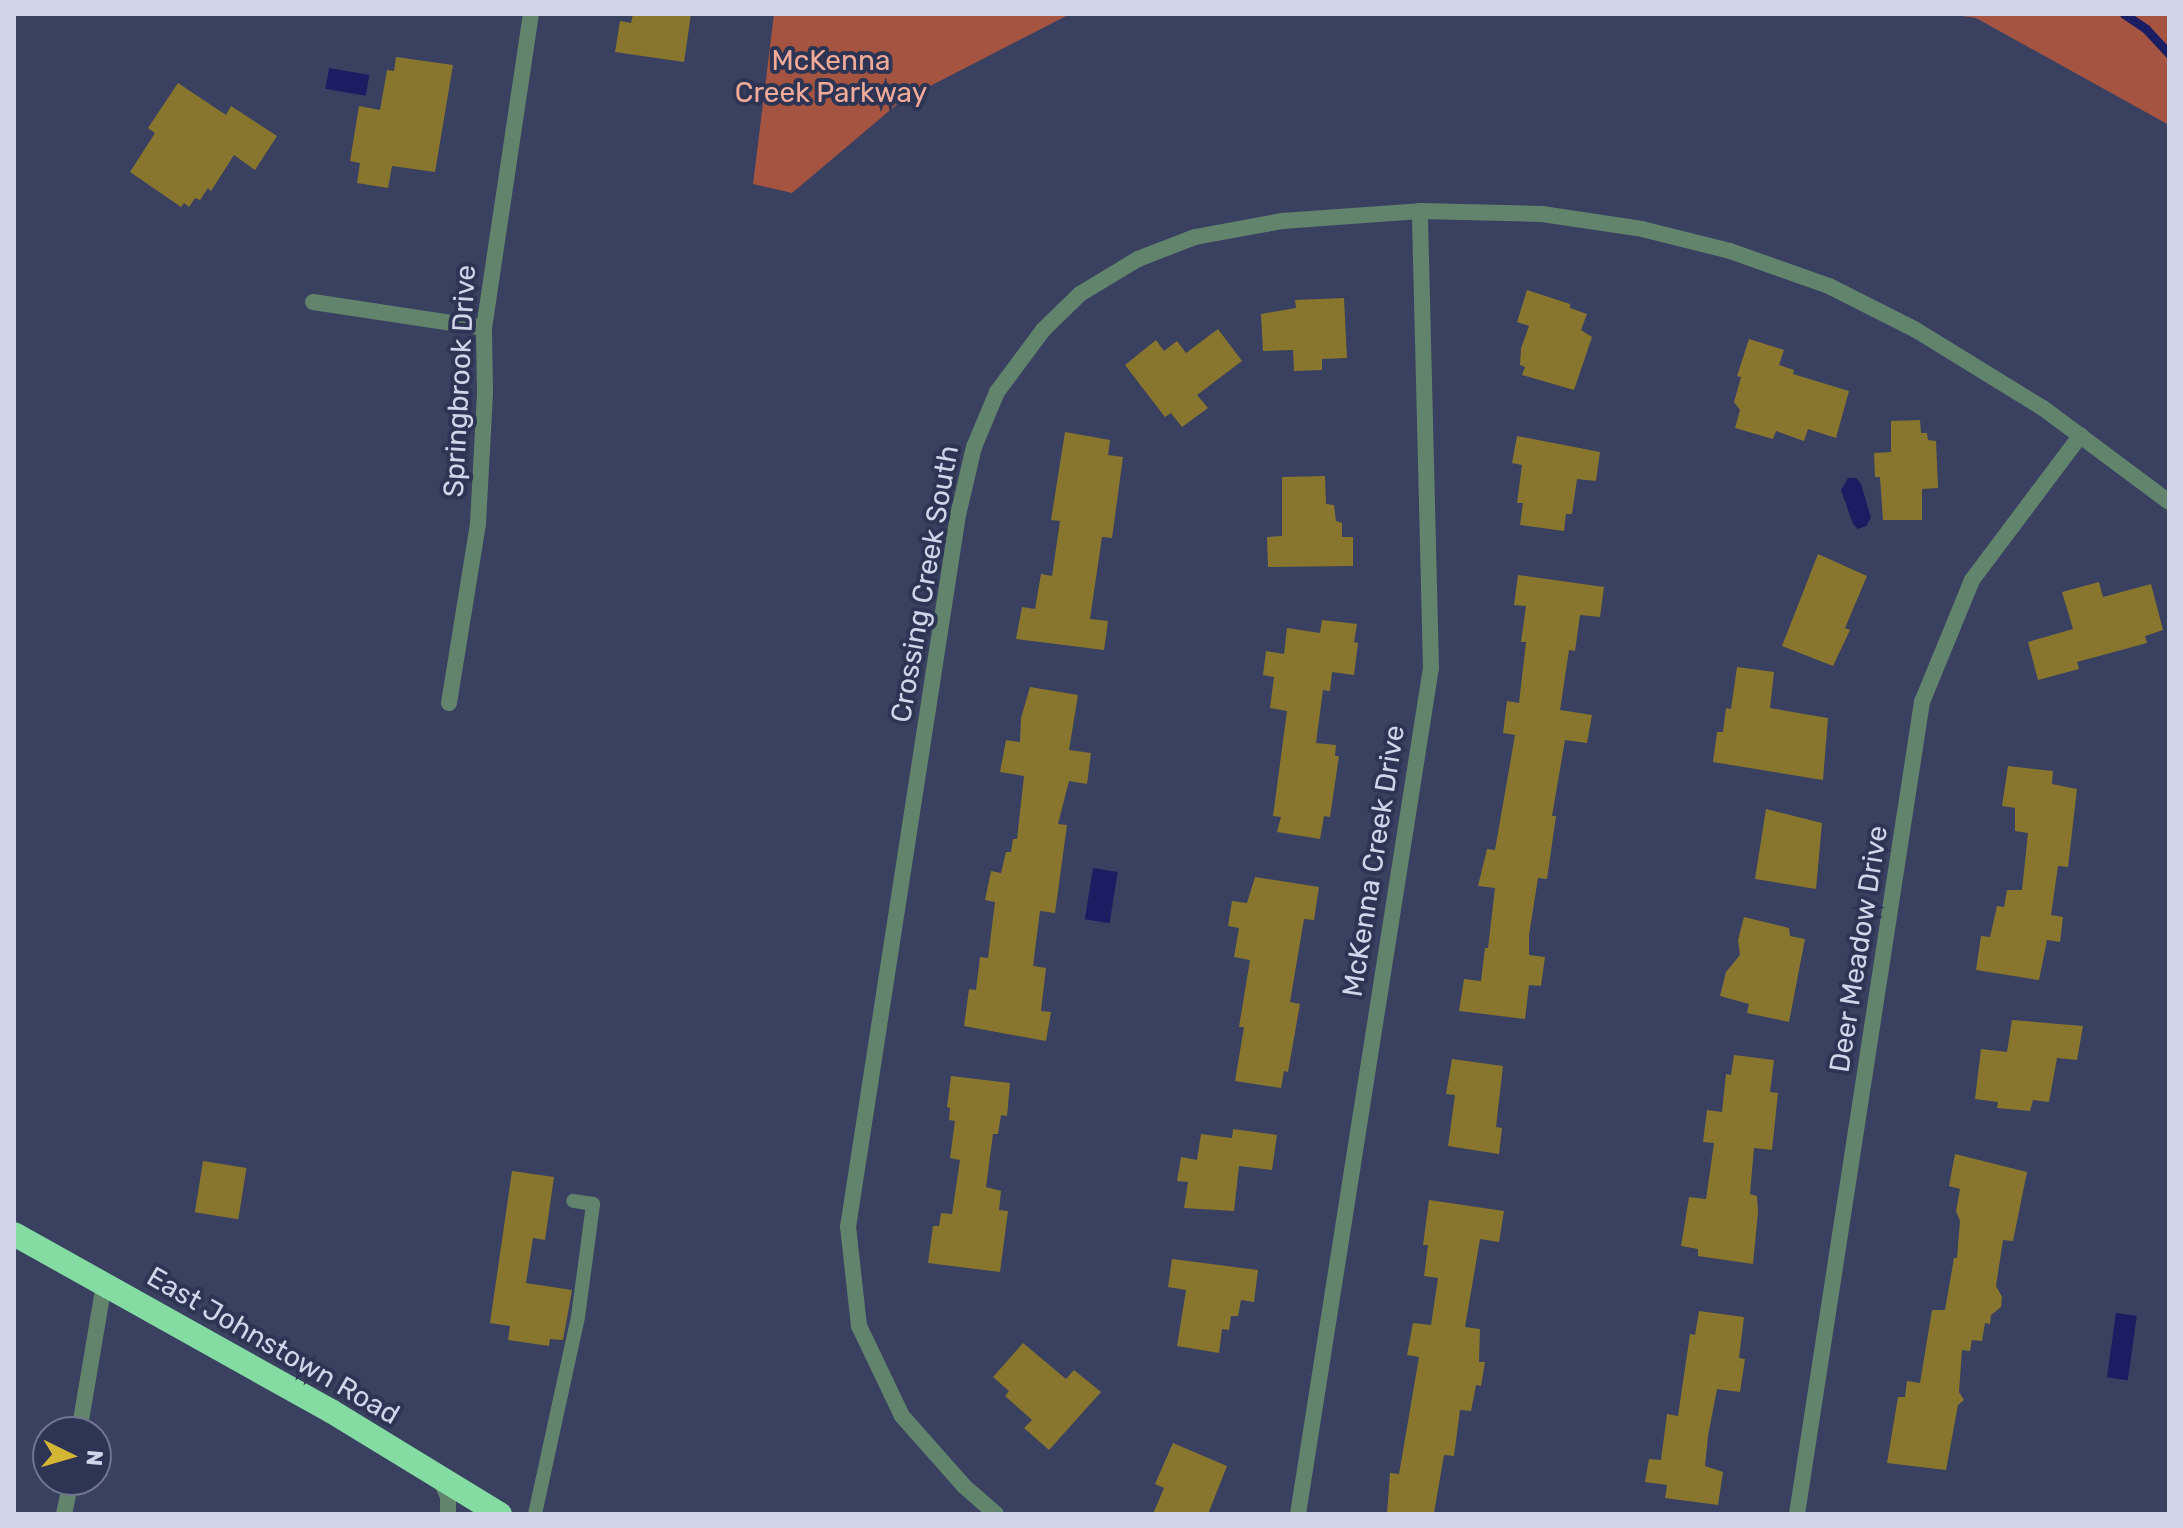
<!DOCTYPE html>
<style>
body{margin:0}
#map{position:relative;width:2183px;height:1528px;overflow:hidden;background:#394060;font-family:Rubik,sans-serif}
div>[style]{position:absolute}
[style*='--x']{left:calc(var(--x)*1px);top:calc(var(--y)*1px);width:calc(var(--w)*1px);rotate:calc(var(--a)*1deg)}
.green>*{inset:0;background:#a45441}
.water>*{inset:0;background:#1a1d61;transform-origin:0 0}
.stream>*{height:9px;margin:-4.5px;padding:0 4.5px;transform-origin:4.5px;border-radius:4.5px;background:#1a1d61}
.building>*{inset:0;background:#89762e;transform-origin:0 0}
.lane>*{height:14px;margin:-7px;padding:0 7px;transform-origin:7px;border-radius:7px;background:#62846c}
.street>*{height:16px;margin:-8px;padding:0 8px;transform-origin:8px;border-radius:8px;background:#62846c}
.highway>*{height:24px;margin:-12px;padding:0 12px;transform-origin:12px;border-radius:12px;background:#85dca3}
span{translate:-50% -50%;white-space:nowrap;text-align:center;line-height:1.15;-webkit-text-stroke:8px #2e3554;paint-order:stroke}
.park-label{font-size:28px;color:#f3ab99}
.street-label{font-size:28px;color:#d0d5e9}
.frame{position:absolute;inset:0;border:16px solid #d0d5e9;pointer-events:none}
.north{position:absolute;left:32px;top:1416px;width:80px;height:80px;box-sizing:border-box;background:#2e3554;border:2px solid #6f7590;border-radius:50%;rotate:95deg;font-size:22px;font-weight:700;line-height:32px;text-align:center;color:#d0d5e9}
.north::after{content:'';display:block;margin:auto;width:28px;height:36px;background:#d5b534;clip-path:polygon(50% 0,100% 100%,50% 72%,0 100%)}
</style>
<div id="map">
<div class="green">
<i style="clip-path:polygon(774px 14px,1070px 14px,901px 101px,792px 193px,753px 184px)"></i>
<i style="clip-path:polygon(1948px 14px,2169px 14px,2169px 125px,1976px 18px)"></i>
</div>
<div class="water">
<i style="left:329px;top:68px;width:41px;height:21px;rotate:10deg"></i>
<i style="clip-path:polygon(1848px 478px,1856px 478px,1861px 484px,1871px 518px,1866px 526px,1858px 529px,1853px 524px,1841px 490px)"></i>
<i style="left:1093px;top:868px;width:25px;height:52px;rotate:9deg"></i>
<i style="left:2116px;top:1313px;width:21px;height:65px;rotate:8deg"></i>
</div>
<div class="stream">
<i style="--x:2124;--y:14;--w:27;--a:34"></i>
<i style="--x:2146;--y:29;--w:34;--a:47"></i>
</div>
<div class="building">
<i style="clip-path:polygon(633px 14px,691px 14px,684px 62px,615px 52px,620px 21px,631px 23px)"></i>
<i style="clip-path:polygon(396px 57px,453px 65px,435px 172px,392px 166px,388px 188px,357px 183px,360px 163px,350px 161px,359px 106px,380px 110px,387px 70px,394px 71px)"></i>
<i style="clip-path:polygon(178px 83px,226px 115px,231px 106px,277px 136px,255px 170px,234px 155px,211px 191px,208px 188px,200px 200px,195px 198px,189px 207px,184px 203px,181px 207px,130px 172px,155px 133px,148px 128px)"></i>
<i style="clip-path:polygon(1527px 290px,1570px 304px,1570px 308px,1587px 314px,1581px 330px,1592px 337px,1574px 390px,1522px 375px,1525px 367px,1520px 365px,1521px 348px,1529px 326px,1517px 322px)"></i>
<i style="clip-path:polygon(1344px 298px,1347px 358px,1322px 359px,1322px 370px,1294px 371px,1293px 350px,1263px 351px,1261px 314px,1296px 308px,1295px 300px)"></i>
<i style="clip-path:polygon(1218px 329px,1242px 361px,1197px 395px,1208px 408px,1182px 427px,1171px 413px,1165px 417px,1125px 365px,1156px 340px,1164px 351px,1177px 341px,1186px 353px)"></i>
<i style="clip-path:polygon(1749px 339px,1784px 350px,1779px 365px,1794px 370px,1793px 374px,1849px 391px,1836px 438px,1808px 429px,1804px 441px,1776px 431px,1773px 439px,1735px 428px,1740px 410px,1734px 402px,1741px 377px,1737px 376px)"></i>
<i style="clip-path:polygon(1920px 420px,1921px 433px,1927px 433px,1928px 440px,1936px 441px,1938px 488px,1922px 489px,1922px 520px,1883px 520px,1880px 477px,1875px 477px,1874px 453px,1891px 452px,1891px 421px)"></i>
<i style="clip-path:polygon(1065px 432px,1110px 440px,1108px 455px,1123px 457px,1112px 538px,1102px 537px,1090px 619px,1108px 621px,1104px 650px,1016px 639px,1022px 607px,1035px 609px,1041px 574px,1052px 576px,1060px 521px,1051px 520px)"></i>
<i style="clip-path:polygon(1517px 436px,1600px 452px,1596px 481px,1577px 479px,1572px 514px,1566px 514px,1564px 531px,1520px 525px,1523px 503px,1517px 503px,1522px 465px,1512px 463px)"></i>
<i style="clip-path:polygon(1325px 476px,1326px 504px,1334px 505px,1336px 521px,1342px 523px,1342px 537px,1353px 537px,1353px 566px,1268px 567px,1267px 537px,1282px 536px,1282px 477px)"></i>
<i style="clip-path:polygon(1818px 554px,1867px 576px,1845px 628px,1850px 630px,1833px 666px,1782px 646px)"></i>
<i style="clip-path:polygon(1518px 575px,1604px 587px,1600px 617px,1580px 615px,1575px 651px,1569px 650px,1560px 710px,1592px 715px,1587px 743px,1565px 740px,1552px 816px,1556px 816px,1547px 879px,1538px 878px,1529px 935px,1529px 955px,1545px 957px,1541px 986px,1529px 985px,1525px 1019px,1459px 1011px,1464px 979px,1481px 981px,1485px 948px,1488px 948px,1495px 888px,1478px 886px,1487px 849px,1495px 850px,1515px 735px,1503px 733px,1507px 701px,1519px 703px,1526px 642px,1521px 642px,1526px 606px,1514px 605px)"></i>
<i style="clip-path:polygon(2099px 582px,2103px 597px,2151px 584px,2163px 630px,2145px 636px,2147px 643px,2077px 662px,2079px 669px,2038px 680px,2028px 642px,2073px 629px,2062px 592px)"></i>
<i style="clip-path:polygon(1322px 620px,1357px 624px,1354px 642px,1358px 643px,1354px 675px,1332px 672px,1330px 691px,1323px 690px,1316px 743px,1336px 745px,1335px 756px,1339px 756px,1330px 817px,1324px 816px,1320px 839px,1277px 832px,1281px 817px,1273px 816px,1287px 711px,1270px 708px,1274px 677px,1263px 675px,1266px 651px,1284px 654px,1287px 628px,1320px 633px)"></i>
<i style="clip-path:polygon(1737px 667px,1774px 672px,1770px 708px,1828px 718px,1823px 780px,1713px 762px,1717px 732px,1723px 732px,1726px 708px,1731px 709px)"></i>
<i style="clip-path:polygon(1030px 687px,1078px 695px,1069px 750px,1091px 753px,1087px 784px,1069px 781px,1058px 824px,1067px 825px,1055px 913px,1040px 911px,1033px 966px,1046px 968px,1041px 1011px,1051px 1012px,1046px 1041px,964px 1026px,969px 989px,976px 990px,980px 957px,988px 958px,995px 902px,985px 900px,991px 871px,1001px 873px,1006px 852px,1011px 852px,1013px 839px,1017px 839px,1024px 776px,1000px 772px,1006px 740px,1020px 742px,1021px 718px)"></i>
<i style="clip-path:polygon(2008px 766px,2053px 771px,2052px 784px,2077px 789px,2068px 867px,2058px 866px,2051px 915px,2063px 917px,2060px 942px,2047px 940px,2039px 980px,1976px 970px,1981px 936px,1990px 937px,1997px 906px,2004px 907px,2007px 890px,2022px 890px,2028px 833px,2015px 831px,2015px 808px,2002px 806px)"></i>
<i style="clip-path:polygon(1766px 809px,1822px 823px,1816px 889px,1755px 879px)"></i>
<i style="clip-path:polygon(1255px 877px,1319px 887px,1314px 920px,1304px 919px,1290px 1002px,1300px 1004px,1288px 1072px,1284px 1071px,1281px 1088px,1235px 1081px,1244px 1027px,1239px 1027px,1250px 960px,1234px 957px,1239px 928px,1228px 926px,1232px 901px,1247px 903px)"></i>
<i style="clip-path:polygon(1744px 917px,1789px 928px,1790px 936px,1805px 939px,1789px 1022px,1747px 1013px,1749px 1004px,1720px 996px,1726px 972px,1740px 955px,1738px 940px)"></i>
<i style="clip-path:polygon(2012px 1020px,2083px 1026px,2077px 1060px,2057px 1058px,2049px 1102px,2033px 1100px,2030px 1111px,1997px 1108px,1998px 1102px,1975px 1099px,1981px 1049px,2007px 1052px)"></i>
<i style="clip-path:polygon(1734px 1055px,1774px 1060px,1770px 1092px,1778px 1093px,1772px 1150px,1754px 1148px,1750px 1194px,1757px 1196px,1758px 1212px,1753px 1264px,1698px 1256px,1698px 1249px,1681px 1246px,1689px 1197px,1706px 1199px,1714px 1143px,1703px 1142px,1707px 1110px,1722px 1112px,1726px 1074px,1731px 1075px)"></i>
<i style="clip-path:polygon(1452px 1059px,1503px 1066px,1496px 1127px,1502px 1128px,1499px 1154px,1448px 1146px,1455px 1095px,1446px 1094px)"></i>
<i style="clip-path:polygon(951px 1076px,1010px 1083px,1007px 1116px,1001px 1115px,998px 1134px,993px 1134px,986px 1187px,1001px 1191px,999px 1210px,1008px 1211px,1000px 1272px,928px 1263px,933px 1226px,939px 1226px,941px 1213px,952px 1214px,960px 1160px,950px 1158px,955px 1121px,949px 1120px,950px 1108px,947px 1107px)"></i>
<i style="clip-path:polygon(1233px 1129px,1277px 1135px,1272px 1170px,1239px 1166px,1234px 1211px,1184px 1208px,1188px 1182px,1177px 1181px,1181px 1157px,1197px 1160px,1201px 1134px,1232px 1138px)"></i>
<i style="clip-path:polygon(1955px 1154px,2027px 1172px,2013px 1241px,2003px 1240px,1996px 1286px,2002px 1297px,2001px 1307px,1991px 1315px,1990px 1324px,1985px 1323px,1982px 1341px,1972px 1340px,1970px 1351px,1962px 1350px,1959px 1392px,1964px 1400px,1958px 1405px,1946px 1470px,1887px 1463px,1898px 1397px,1905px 1397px,1907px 1381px,1920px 1383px,1932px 1310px,1945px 1310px,1954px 1258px,1957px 1258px,1960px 1221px,1956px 1211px,1960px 1189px,1949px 1186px)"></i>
<i style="left:203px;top:1161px;width:44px;height:52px;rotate:9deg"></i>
<i style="clip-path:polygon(512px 1171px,554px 1177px,545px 1240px,533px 1238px,526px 1283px,572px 1290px,563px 1340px,550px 1339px,549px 1346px,508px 1340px,510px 1326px,490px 1323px)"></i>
<i style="clip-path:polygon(1429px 1200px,1504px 1211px,1499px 1242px,1480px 1239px,1465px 1327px,1480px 1329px,1479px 1362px,1485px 1362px,1481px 1386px,1476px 1385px,1471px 1411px,1460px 1410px,1454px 1456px,1444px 1455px,1434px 1513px,1387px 1514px,1390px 1473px,1399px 1474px,1419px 1357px,1407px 1355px,1413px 1323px,1431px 1325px,1438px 1278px,1424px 1276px,1428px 1245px,1423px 1245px)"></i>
<i style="clip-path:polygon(1172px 1259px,1258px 1270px,1254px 1302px,1241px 1300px,1238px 1316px,1231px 1316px,1229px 1330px,1222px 1329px,1219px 1353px,1177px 1346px,1186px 1290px,1168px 1287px)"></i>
<i style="clip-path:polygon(1699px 1311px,1744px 1317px,1739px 1358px,1745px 1359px,1740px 1392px,1717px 1389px,1708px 1436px,1705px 1466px,1723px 1472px,1718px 1505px,1665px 1498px,1667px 1485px,1645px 1482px,1649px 1459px,1661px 1460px,1667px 1414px,1678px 1416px,1690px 1334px,1695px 1335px)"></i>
<i style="clip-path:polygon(1023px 1343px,1066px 1379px,1074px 1370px,1101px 1392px,1049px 1450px,1024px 1428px,1032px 1420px,1005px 1396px,1009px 1391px,993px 1377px)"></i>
<i style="clip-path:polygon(1173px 1443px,1227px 1466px,1208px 1514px,1153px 1514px,1164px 1488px,1155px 1484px)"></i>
</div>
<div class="lane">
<i style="--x:535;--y:1514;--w:202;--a:-77.7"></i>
<i style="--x:578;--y:1317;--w:114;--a:-82.4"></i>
<i style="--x:593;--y:1204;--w:20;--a:-171"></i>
</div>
<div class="street">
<i style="--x:313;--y:302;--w:173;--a:8.6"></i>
<i style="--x:449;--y:703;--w:182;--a:-80.8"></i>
<i style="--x:478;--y:523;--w:130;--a:-86.9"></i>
<i style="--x:485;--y:393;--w:65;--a:-90.9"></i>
<i style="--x:484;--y:328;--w:317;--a:-81.5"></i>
<i style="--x:79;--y:1432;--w:150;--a:-80.4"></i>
<i style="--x:440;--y:1478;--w:21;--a:67"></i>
<i style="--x:448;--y:1497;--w:17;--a:90"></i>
<i style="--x:64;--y:1514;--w:35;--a:-78"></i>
<i style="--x:996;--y:1514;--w:43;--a:-138.8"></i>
<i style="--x:964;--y:1486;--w:94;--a:-131.5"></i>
<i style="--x:902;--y:1416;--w:100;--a:-115.5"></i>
<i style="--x:859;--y:1326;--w:100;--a:-96.3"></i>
<i style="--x:848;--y:1227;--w:720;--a:-81.22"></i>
<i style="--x:958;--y:515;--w:70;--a:-76.8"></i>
<i style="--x:974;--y:447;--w:60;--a:-67.3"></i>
<i style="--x:997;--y:392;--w:77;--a:-53.4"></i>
<i style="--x:1043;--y:330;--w:52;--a:-44.2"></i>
<i style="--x:1080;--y:294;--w:68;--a:-31.1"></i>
<i style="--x:1138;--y:259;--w:61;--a:-21.1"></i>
<i style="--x:1195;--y:237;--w:88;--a:-10.4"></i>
<i style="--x:1282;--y:221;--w:138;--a:-4.1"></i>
<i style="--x:1420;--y:211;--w:122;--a:1.4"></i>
<i style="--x:1542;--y:214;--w:101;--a:8.5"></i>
<i style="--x:1642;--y:229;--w:91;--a:14"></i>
<i style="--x:1730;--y:251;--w:105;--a:19.5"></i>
<i style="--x:1829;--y:286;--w:97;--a:26.8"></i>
<i style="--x:1916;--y:330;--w:149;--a:31.6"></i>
<i style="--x:2043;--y:408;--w:157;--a:36.7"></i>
<i style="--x:1298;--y:1514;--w:856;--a:-81.07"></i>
<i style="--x:1431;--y:668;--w:457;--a:-91.4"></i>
<i style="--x:1797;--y:1514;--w:822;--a:-81.25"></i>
<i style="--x:1922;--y:702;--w:132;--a:-67.7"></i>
<i style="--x:1972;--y:580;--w:181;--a:-53.1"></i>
</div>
<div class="highway">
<i style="--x:14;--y:1234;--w:363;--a:29.2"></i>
<i style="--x:331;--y:1411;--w:198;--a:31.4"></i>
</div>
<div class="park-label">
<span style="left:831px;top:77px">McKenna<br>Creek Parkway</span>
</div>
<div class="street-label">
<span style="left:460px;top:381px;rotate:-87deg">Springbrook Drive</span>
<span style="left:925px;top:584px;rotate:-80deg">Crossing Creek South</span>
<span style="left:1374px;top:861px;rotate:-81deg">McKenna Creek Drive</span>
<span style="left:1859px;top:949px;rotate:-81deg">Deer Meadow Drive</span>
<span style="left:273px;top:1346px;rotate:30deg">East Johnstown Road</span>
</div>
<div class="frame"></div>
<div class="north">N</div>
</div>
